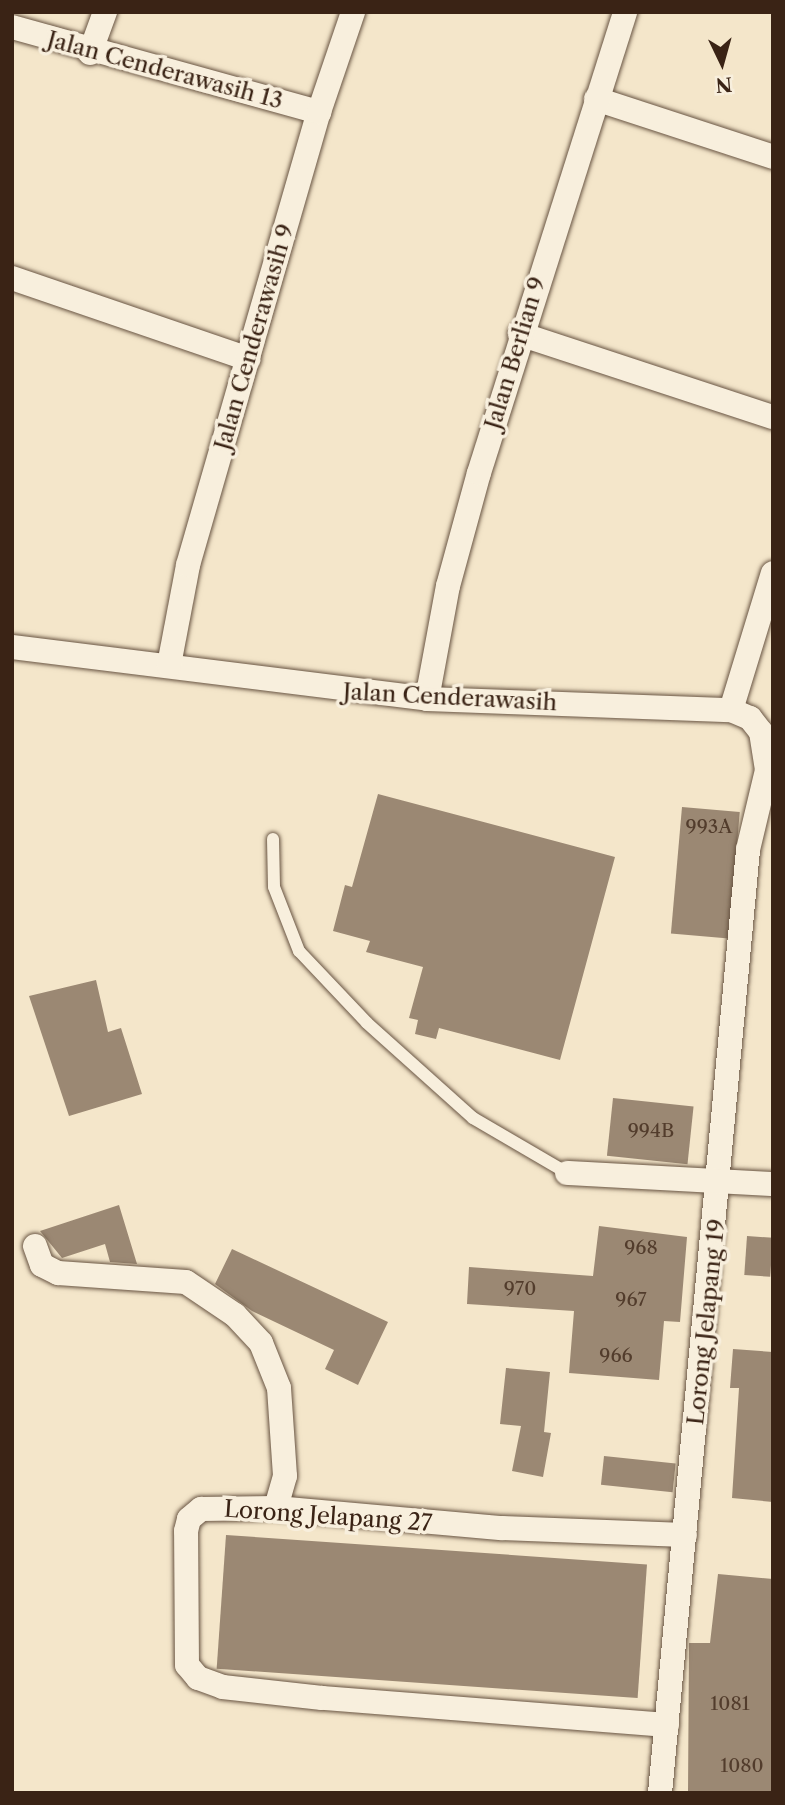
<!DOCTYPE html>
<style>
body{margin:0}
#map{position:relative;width:785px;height:1805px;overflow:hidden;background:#f4e6ca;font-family:"Libre Caslon Text",serif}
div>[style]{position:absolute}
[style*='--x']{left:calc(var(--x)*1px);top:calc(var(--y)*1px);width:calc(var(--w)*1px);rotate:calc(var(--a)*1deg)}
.building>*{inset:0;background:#9b8873;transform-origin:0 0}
.roads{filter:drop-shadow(0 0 2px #685442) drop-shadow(0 0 2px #685442)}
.service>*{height:12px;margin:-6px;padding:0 6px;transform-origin:6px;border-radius:6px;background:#f8efdd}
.minor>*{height:24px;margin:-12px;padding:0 12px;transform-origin:12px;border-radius:12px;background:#f8efdd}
span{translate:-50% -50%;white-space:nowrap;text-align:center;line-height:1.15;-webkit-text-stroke:7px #f8efdd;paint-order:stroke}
.number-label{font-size:19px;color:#523c2c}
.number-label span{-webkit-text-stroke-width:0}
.street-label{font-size:23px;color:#3a2315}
.frame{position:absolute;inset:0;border:14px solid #3a2315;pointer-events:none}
.north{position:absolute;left:687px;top:28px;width:70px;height:70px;-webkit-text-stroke:5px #f8efdd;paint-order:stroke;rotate:175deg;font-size:19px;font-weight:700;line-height:28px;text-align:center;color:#3a2315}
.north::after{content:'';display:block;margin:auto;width:24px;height:32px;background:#3a2315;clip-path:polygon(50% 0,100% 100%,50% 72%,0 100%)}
</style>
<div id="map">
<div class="building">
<i style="clip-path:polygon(378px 794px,615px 857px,560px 1060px,439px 1028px,436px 1039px,415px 1034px,418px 1020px,409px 1018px,423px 967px,366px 952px,370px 941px,333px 931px,345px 885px,352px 887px)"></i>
<i style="left:682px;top:807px;width:58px;height:127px;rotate:5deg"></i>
<i style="clip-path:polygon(96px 980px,108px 1032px,121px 1028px,142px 1094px,69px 1116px,29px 996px)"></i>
<i style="left:613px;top:1098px;width:81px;height:58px;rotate:6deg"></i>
<i style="clip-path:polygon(119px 1205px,137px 1264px,110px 1262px,105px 1244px,62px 1258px,40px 1231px)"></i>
<i style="clip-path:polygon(599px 1226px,687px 1237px,680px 1322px,664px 1321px,659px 1380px,569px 1373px,574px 1311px,467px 1304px,469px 1267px,593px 1276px)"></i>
<i style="left:747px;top:1236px;width:26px;height:39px;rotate:4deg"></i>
<i style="clip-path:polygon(232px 1249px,388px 1322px,358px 1385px,325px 1369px,334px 1350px,252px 1311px,215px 1284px)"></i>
<i style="clip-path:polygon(733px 1349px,773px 1352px,773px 1502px,732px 1498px,739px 1388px,730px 1388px)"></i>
<i style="clip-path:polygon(506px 1368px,550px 1372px,544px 1432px,551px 1433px,543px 1477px,512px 1471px,521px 1426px,500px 1424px)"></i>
<i style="left:604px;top:1456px;width:72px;height:29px;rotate:6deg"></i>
<i style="left:226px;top:1535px;width:422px;height:134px;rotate:4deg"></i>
<i style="clip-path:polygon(718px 1574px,773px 1579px,773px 1793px,688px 1793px,689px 1643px,710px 1643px)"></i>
</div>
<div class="roads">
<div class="service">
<i style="--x:273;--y:839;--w:48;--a:88.8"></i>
<i style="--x:274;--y:887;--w:69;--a:68.7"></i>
<i style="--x:299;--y:951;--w:99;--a:46.6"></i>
<i style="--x:367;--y:1023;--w:142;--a:41.9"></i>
<i style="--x:473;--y:1118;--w:109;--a:30.3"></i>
</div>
<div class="minor">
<i style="--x:12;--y:27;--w:319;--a:15.5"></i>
<i style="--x:90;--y:53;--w:44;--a:-69.9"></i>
<i style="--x:596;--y:99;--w:186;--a:18.1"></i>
<i style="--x:12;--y:278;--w:250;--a:18.9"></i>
<i style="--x:520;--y:334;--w:266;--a:18.2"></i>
<i style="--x:12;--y:647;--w:418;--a:7.1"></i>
<i style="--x:427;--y:699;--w:304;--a:2.1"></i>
<i style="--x:731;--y:710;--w:21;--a:23"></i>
<i style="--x:750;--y:718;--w:18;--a:52"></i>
<i style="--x:761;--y:732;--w:38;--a:81"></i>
<i style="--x:767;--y:770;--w:82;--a:103.4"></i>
<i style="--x:748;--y:850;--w:947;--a:95.33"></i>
<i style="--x:169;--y:665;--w:102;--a:-79.2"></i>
<i style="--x:188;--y:565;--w:472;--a:-73.9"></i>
<i style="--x:319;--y:112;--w:106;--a:-71.2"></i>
<i style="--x:427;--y:699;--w:115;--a:-79.5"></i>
<i style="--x:448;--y:586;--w:117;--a:-74.7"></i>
<i style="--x:479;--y:473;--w:484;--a:-72.4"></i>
<i style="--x:731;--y:710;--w:143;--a:-73"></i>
<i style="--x:567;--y:1173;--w:206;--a:3.1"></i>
<i style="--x:35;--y:1246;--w:20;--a:70"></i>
<i style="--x:42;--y:1265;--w:18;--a:27"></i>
<i style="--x:58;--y:1273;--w:128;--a:4"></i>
<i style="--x:186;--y:1282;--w:59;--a:34"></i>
<i style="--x:235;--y:1315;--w:38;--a:47"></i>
<i style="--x:261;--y:1343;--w:48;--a:68.2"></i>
<i style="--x:279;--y:1388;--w:88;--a:86.1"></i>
<i style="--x:285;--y:1476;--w:33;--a:106"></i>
<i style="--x:667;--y:1725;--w:346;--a:-175.5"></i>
<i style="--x:322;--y:1698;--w:100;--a:-173.7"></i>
<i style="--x:223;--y:1687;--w:27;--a:-160"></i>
<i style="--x:198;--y:1678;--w:17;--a:-130"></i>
<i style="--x:187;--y:1665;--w:134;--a:-90.4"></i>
<i style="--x:186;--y:1531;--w:12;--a:-76"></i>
<i style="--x:189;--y:1519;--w:16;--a:-40"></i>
<i style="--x:201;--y:1509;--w:75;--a:-0.8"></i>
<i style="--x:276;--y:1508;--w:227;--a:5.1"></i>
<i style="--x:502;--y:1528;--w:183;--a:2.2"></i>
</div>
</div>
<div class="number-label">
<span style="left:709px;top:827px">993A</span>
<span style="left:651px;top:1131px">994B</span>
<span style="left:641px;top:1248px">968</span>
<span style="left:520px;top:1289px">970</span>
<span style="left:631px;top:1300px">967</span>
<span style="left:616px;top:1356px">966</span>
<span style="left:730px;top:1704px">1081</span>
<span style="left:742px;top:1766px">1080</span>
</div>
<div class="street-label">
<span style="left:165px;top:70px;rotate:15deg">Jalan Cenderawasih 13</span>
<span style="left:254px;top:337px;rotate:-74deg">Jalan Cenderawasih 9</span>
<span style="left:515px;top:353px;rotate:-73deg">Jalan Berlian 9</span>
<span style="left:450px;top:697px;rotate:3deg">Jalan Cenderawasih</span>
<span style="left:706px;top:1322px;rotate:-84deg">Lorong Jelapang 19</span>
<span style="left:328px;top:1516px;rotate:4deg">Lorong Jelapang 27</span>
</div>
<div class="frame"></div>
<div class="north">N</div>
</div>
